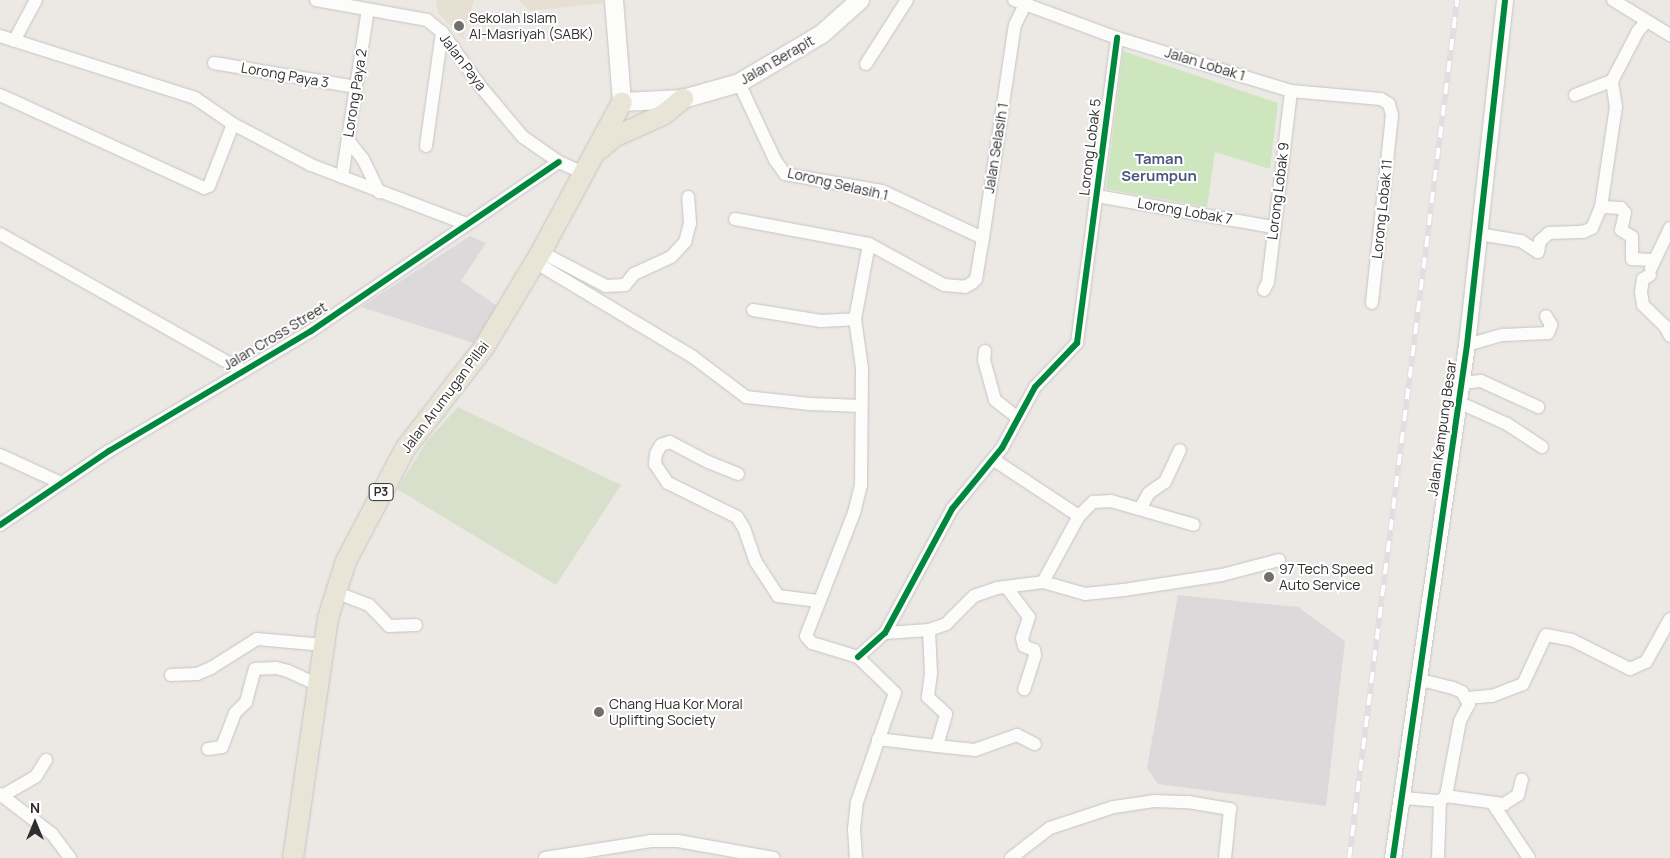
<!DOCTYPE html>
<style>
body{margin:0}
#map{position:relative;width:1670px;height:858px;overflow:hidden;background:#ece8e4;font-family:Manrope,sans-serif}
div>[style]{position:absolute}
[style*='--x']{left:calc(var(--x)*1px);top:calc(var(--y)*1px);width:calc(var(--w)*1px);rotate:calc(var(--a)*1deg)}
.industrial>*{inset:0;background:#dcd9db}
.education>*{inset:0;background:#e6e0d3}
.green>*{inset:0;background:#cee6be}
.cemetery>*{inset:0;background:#d8e0cc}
.roads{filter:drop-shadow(0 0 1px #c5c4c5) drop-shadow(0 0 1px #c5c4c5)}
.minor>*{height:12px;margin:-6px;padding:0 6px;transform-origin:6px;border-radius:6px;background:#fcfcfb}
.tertiary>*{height:16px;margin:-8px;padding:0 8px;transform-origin:8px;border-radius:8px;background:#fcfcfb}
.secondary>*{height:18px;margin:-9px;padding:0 9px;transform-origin:9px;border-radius:9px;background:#fcfcfb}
.primary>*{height:20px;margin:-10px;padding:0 10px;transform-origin:10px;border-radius:10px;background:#e8e4d6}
.rail>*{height:5.5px;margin-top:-2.75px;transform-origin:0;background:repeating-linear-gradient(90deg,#fff 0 11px,#dfdfe1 0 22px);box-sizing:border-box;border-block:1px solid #dfdfe1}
.cycleway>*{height:6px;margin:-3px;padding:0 3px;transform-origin:3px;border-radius:3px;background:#00873e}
.dots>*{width:14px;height:14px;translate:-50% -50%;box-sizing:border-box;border:2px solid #fff;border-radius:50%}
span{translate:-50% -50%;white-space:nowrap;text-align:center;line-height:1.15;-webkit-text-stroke:4px #fff;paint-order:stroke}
.shield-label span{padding:1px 4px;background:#fff;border:1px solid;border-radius:4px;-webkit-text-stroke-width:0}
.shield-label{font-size:12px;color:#2e2e2e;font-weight:700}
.poi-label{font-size:14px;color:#2e2e2e}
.left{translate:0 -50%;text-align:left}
.street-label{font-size:14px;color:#2e2e2e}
.neighbourhood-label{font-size:15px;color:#4d5680;font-weight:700}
.north{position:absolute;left:10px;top:798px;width:50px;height:50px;-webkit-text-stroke:4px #fff;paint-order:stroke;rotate:0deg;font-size:14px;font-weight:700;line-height:20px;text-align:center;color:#2e2e2e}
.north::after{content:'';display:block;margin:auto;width:18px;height:22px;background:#2e2e2e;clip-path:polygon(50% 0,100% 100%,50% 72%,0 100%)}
</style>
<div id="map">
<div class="industrial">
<i style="clip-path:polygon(470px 236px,486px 243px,461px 281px,497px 306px,474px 343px,361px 307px)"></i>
<i style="clip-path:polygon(1178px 595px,1298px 607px,1345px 641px,1326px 806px,1158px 784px,1147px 768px)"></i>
</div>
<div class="education">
<i style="clip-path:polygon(436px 0,474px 0,463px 39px,438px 13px)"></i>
<i style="clip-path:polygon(518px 0,603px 0,603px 3px,530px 11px)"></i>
</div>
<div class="green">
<i style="clip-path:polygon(1123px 51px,1278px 103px,1270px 169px,1215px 152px,1207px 207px,1106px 189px)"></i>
</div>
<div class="cemetery">
<i style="clip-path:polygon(458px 407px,621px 485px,556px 585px,397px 489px,427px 441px)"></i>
</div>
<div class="roads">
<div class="minor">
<i style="--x:316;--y:0;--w:113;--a:10.2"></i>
<i style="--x:427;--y:20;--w:19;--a:39"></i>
<i style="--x:442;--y:32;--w:67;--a:54.7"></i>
<i style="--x:481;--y:87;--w:65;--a:50"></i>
<i style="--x:523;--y:137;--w:44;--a:34.8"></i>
<i style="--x:559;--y:162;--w:27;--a:24"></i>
<i style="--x:1014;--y:0;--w:110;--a:20.3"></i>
<i style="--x:1117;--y:38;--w:182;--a:16.9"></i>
<i style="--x:1291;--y:91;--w:90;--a:5.1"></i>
<i style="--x:1381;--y:99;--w:9;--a:32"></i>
<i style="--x:1389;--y:104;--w:11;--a:75"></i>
<i style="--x:1392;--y:115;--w:189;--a:96.1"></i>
<i style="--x:1613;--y:0;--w:67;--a:31.6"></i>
<i style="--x:0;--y:36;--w:205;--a:17.6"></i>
<i style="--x:195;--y:98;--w:46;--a:34.4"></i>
<i style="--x:233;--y:124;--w:88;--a:27.7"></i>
<i style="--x:311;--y:165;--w:166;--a:20.8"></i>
<i style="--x:14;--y:41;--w:47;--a:-61.8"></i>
<i style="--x:214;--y:63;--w:144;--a:9.6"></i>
<i style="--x:866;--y:64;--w:76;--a:-57.4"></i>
<i style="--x:739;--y:83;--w:85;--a:64.9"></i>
<i style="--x:775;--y:160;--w:17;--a:54"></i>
<i style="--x:785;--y:174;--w:98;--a:9.9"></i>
<i style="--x:882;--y:191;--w:111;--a:25"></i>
<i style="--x:0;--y:95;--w:224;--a:24.5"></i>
<i style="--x:204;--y:188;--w:5;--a:-22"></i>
<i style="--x:209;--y:186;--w:66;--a:-68.8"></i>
<i style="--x:1575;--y:95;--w:40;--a:-21"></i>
<i style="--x:348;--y:140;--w:24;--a:52"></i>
<i style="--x:363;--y:159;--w:37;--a:64"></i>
<i style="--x:426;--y:146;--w:115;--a:-82"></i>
<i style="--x:342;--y:177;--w:169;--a:-81.2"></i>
<i style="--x:1097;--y:196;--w:179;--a:10"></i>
<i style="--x:1601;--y:207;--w:20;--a:3"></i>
<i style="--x:1621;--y:208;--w:6;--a:51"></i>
<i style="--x:1625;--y:213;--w:17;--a:103"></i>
<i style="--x:1621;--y:230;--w:13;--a:32"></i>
<i style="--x:1632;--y:237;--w:22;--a:90"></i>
<i style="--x:1632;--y:259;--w:20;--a:3"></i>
<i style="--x:735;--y:219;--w:136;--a:10.6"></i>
<i style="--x:869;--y:244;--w:85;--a:28.7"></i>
<i style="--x:944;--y:285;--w:21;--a:5"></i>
<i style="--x:965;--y:287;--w:8;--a:-30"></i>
<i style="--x:972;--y:283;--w:6;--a:-45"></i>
<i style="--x:976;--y:279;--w:42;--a:-80.3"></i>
<i style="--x:983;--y:238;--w:215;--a:-81.5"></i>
<i style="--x:1015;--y:25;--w:28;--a:-64"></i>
<i style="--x:0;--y:234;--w:279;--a:29.4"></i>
<i style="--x:1479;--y:234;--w:43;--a:9.5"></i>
<i style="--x:1521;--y:241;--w:20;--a:33"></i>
<i style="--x:1538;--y:252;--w:11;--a:-80"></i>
<i style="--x:1540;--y:241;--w:12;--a:-42"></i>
<i style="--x:1549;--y:233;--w:34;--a:-2"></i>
<i style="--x:1583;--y:232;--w:10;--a:-24"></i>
<i style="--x:1592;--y:228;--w:23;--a:-67"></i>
<i style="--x:1601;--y:207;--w:101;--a:-81.5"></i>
<i style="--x:1616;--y:107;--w:26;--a:-99"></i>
<i style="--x:1612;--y:81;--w:56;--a:-62.5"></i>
<i style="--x:1638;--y:31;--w:13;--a:-48"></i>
<i style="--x:541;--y:252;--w:73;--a:27.6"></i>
<i style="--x:606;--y:286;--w:19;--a:-3"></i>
<i style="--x:625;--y:285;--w:14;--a:-51"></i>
<i style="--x:634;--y:274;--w:41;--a:-24.7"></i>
<i style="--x:671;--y:257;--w:21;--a:-47"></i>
<i style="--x:685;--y:242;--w:20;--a:-75"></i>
<i style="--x:690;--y:223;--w:26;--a:-94"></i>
<i style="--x:535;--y:262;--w:184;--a:31"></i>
<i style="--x:693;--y:357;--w:66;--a:37"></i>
<i style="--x:746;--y:397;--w:64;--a:6.2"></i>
<i style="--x:810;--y:404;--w:50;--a:2.3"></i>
<i style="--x:1651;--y:268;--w:44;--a:-64.6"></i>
<i style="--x:1650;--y:275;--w:8;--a:150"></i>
<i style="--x:1643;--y:279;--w:13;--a:99"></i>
<i style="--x:1641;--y:292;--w:13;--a:81"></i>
<i style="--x:1643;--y:305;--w:30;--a:44"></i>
<i style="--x:1665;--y:326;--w:11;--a:63"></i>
<i style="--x:1264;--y:290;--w:9;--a:-63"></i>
<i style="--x:1268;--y:282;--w:192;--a:-83.1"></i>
<i style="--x:753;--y:310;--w:69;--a:9.2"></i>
<i style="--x:821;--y:321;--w:34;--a:-3"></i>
<i style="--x:1467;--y:345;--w:37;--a:-16"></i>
<i style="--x:1503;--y:335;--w:45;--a:-2.5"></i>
<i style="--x:1548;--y:333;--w:9;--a:-69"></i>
<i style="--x:1551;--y:325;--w:10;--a:-119"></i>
<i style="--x:985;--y:351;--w:9;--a:96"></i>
<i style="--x:984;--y:360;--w:41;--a:74.6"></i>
<i style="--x:995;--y:400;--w:29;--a:38"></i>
<i style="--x:1461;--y:383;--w:20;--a:-6"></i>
<i style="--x:1481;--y:381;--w:63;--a:24.5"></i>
<i style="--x:1458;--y:402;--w:54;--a:24.2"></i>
<i style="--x:1507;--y:424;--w:42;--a:33.3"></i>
<i style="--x:0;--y:455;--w:67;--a:24.7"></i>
<i style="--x:994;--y:460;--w:102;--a:33.4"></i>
<i style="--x:738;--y:474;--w:32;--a:-158"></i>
<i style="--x:708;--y:462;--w:43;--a:-152.2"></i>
<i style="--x:670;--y:442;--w:9;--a:162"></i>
<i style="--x:661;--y:445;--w:10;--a:119"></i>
<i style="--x:656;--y:454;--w:10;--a:96"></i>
<i style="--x:655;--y:464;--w:23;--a:56"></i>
<i style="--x:668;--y:483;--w:77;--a:26.2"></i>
<i style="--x:737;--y:517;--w:13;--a:58"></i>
<i style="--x:744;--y:528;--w:36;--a:71"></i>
<i style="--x:756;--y:562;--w:40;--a:57.1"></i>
<i style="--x:778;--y:596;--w:40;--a:7.1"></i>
<i style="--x:1140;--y:509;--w:18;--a:-61"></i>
<i style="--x:1149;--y:493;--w:19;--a:-35"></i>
<i style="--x:1165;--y:482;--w:35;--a:-65"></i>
<i style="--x:0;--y:525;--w:132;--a:-34.2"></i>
<i style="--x:109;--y:451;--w:235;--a:-30.7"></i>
<i style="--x:311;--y:331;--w:300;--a:-34.3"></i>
<i style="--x:1043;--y:582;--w:75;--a:-61.4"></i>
<i style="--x:1079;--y:516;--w:20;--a:-45"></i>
<i style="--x:1093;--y:502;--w:18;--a:-3"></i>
<i style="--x:1111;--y:501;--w:86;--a:16.1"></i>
<i style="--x:1007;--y:588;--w:36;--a:53"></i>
<i style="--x:1029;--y:617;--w:22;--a:108"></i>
<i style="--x:1022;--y:638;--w:8;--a:76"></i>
<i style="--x:1024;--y:646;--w:11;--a:22"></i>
<i style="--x:1034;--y:650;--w:6;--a:81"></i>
<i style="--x:1035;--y:656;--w:35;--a:108"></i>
<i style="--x:335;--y:592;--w:36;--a:21"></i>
<i style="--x:369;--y:605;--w:29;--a:46"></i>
<i style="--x:389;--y:626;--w:27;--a:-2"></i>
<i style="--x:885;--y:633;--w:44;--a:-3.9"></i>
<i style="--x:929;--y:630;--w:18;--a:-19"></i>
<i style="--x:946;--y:624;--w:40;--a:-45"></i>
<i style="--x:974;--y:596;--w:24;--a:-19"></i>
<i style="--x:997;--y:588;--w:46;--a:-7.4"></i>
<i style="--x:1043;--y:582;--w:44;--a:15.9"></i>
<i style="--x:1085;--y:594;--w:39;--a:-6"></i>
<i style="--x:1124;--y:590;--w:99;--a:-8.7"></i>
<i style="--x:1222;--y:575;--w:59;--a:-14.7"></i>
<i style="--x:858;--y:657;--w:36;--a:-42"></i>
<i style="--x:885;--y:633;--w:141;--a:-61.6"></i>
<i style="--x:952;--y:509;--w:79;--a:-50.7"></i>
<i style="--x:1002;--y:448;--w:69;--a:-61.6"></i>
<i style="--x:1035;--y:387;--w:61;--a:-46.3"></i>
<i style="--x:1077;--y:343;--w:308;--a:-82.5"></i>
<i style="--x:171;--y:675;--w:26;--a:-2"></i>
<i style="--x:197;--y:674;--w:15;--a:-23"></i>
<i style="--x:211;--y:668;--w:54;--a:-32.2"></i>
<i style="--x:257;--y:639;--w:67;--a:5.1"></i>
<i style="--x:1421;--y:680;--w:33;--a:14"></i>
<i style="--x:1453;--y:688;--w:10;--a:24"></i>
<i style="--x:1462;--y:692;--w:14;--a:60"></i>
<i style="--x:1469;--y:704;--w:19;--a:118"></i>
<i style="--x:1460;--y:721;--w:76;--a:100.6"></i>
<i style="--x:1467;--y:698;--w:25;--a:-5"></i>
<i style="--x:1492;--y:696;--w:33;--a:-21"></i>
<i style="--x:1523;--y:684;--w:54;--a:-64.9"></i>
<i style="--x:1546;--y:635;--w:26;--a:11"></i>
<i style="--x:1572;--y:640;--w:65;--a:26.6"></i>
<i style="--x:1630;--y:669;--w:17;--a:-24"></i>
<i style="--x:1646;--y:662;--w:49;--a:-60.8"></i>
<i style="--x:878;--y:739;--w:59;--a:6.8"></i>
<i style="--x:937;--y:746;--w:33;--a:-74"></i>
<i style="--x:946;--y:714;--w:25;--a:-137"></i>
<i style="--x:928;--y:697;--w:24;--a:-83"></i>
<i style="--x:931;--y:673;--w:43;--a:-92.7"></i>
<i style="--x:937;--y:746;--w:38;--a:6"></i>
<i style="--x:975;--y:750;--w:45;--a:-19.7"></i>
<i style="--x:1017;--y:735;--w:20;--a:27"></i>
<i style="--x:208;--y:749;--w:14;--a:-8"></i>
<i style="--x:222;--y:747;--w:36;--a:-69"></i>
<i style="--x:235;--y:713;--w:16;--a:-45"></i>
<i style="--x:246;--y:702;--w:34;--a:-75"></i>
<i style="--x:255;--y:669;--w:21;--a:-3"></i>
<i style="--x:276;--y:668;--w:12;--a:14"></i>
<i style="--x:288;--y:671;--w:35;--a:25"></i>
<i style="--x:0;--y:794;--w:66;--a:37.6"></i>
<i style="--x:52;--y:834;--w:30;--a:53"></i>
<i style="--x:2;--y:796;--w:39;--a:-30"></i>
<i style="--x:36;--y:776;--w:19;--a:-58"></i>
<i style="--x:1404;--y:798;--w:36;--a:5"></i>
<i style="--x:1440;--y:801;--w:8;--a:-40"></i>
<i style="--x:1446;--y:796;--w:59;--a:7.9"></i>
<i style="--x:1504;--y:804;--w:17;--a:-33"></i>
<i style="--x:1518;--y:795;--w:16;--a:-76"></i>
<i style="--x:1493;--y:804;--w:65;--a:56.3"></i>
<i style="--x:545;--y:858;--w:107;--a:-9.1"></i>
<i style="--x:651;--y:841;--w:27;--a:0"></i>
<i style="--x:678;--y:841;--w:97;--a:10.1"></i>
<i style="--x:856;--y:858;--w:29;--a:-94"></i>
<i style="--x:854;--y:829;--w:27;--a:-84"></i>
<i style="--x:857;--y:802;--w:115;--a:-70.8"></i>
<i style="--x:895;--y:693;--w:52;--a:-135.8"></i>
<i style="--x:858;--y:657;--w:48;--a:-163.1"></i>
<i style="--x:812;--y:643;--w:9;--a:-131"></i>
<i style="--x:806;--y:636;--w:132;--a:-68.7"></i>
<i style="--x:854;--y:513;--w:29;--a:-76"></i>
<i style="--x:861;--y:485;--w:117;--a:-89.5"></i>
<i style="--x:862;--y:368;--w:49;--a:-98.1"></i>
<i style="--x:855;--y:319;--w:76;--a:-79.4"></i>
<i style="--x:1011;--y:858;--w:49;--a:-37.6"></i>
<i style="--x:1050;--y:828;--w:67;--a:-18.2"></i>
<i style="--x:1114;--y:807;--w:40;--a:-8.5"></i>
<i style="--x:1154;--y:801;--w:34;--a:2"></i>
<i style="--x:1188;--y:802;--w:43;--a:9.5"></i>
<i style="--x:1230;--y:809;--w:49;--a:95.8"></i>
<i style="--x:1438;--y:858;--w:57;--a:-88"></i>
</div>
<div class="tertiary">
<i style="--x:1393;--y:858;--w:518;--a:-81.79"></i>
<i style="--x:1467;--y:345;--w:347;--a:-83.7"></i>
</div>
<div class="secondary">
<i style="--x:614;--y:0;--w:102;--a:85.5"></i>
<i style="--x:622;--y:102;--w:61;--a:-2.8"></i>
<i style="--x:683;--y:99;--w:58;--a:-15.9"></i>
<i style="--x:739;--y:83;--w:96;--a:-30.6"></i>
<i style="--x:822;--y:34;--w:51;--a:-41.8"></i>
</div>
<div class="primary">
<i style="--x:600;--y:149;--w:18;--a:-41"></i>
<i style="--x:614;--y:137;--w:54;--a:-24.2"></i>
<i style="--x:663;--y:115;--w:26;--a:-39"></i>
<i style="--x:293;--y:858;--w:243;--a:-81.7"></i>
<i style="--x:328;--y:618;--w:60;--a:-72.5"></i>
<i style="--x:346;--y:561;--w:127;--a:-62.2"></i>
<i style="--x:405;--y:449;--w:129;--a:-52.2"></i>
<i style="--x:484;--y:347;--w:111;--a:-59"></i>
<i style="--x:541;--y:252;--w:170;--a:-61.6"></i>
</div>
</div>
<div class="rail">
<i style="--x:1349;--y:858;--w:865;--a:-82.83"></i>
</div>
<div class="cycleway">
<i style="--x:0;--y:525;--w:132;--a:-34.2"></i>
<i style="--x:109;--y:451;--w:235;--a:-30.7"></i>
<i style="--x:311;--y:331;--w:300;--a:-34.3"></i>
<i style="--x:858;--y:657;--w:36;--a:-42"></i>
<i style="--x:885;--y:633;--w:141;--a:-61.6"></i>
<i style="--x:952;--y:509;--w:79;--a:-50.7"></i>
<i style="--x:1002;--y:448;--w:69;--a:-61.6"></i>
<i style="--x:1035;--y:387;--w:61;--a:-46.3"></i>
<i style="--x:1077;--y:343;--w:308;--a:-82.5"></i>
<i style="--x:1393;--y:858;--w:518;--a:-81.79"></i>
<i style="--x:1467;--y:345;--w:347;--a:-83.7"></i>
</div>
<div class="dots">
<i style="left:459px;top:26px;background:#706f6e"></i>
<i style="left:1269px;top:577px;background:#706f6e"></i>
<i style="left:599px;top:712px;background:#706f6e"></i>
</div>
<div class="shield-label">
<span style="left:381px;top:492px">P3</span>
</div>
<div class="poi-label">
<span class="left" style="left:469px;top:26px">Sekolah Islam<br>Al-Masriyah (SABK)</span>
<span class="left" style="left:1279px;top:577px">97 Tech Speed<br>Auto Service</span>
<span class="left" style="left:609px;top:712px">Chang Hua Kor Moral<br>Uplifting Society</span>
</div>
<div class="street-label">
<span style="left:777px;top:60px;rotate:-30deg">Jalan Berapit</span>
<span style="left:463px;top:62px;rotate:53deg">Jalan Paya</span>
<span style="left:1205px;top:64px;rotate:17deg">Jalan Lobak 1</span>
<span style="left:285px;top:75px;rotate:10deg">Lorong Paya 3</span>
<span style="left:355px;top:93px;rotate:-81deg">Lorong Paya 2</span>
<span style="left:1090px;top:147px;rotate:-83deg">Lorong Lobak 5</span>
<span style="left:996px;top:148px;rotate:-81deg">Jalan Selasih 1</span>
<span style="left:838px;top:184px;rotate:13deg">Lorong Selasih 1</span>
<span style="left:1278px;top:191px;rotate:-83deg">Lorong Lobak 9</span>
<span style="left:1382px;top:209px;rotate:-84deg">Lorong Lobak 11</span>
<span style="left:1185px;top:211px;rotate:10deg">Lorong Lobak 7</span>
<span style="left:275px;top:336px;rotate:-31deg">Jalan Cross Street</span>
<span style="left:445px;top:397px;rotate:-53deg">Jalan Arumugan Pillai</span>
<span style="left:1442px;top:428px;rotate:-82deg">Jalan Kampung Besar</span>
</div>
<div class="neighbourhood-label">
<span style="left:1159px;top:167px">Taman<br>Serumpun</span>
</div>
<div class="north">N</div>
</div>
